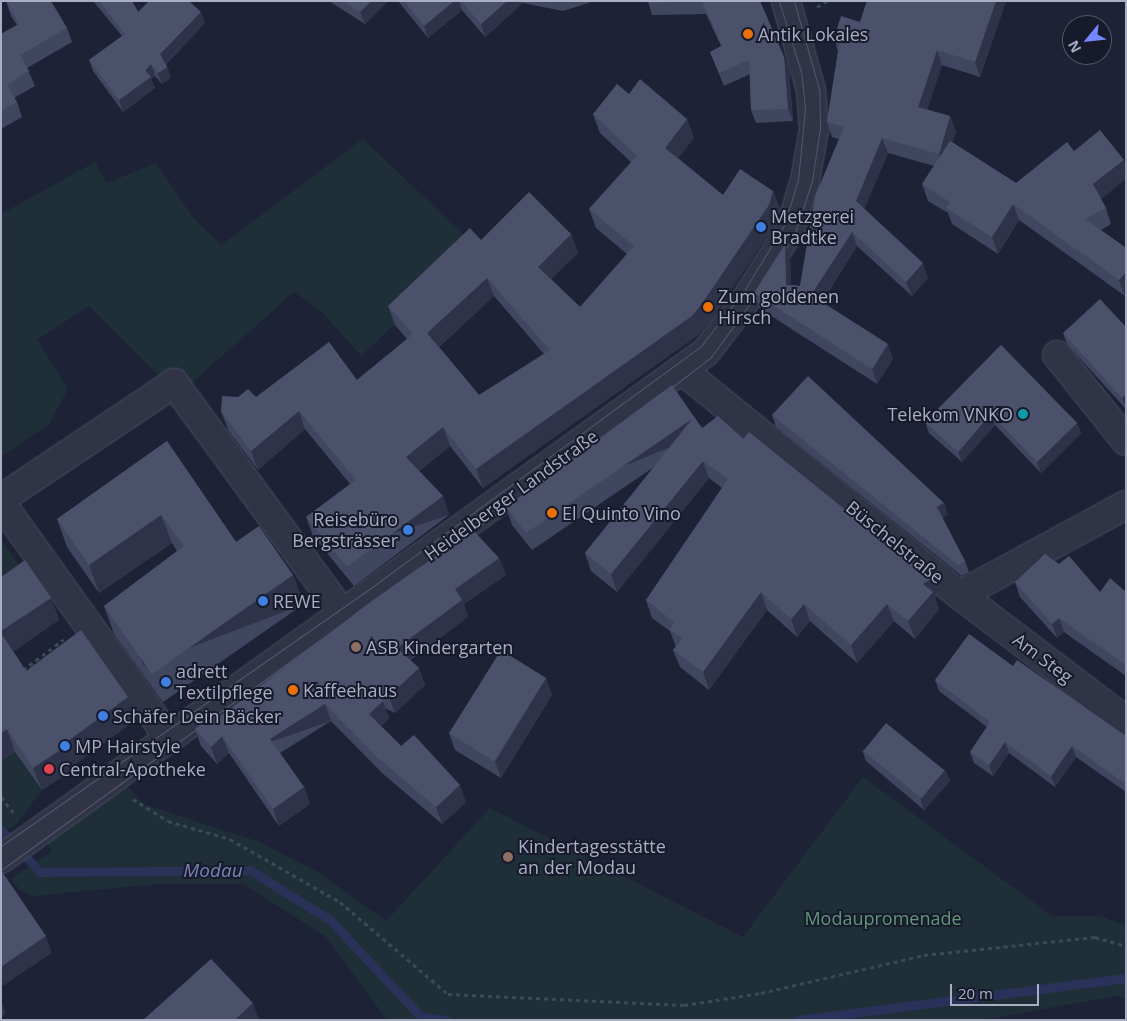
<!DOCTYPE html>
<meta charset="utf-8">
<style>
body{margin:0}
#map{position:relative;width:1127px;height:1021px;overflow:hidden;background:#1d2236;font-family:"Open Sans",sans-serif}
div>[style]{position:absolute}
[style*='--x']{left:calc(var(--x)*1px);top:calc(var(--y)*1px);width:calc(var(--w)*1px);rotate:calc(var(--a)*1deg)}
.green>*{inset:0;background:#1f2f38}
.stream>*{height:9px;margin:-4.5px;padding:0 4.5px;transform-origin:4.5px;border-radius:4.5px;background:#2a3259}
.path>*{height:3px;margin-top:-1.5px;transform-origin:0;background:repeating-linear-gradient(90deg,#3a4a52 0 4px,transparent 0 8px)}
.roads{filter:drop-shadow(0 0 1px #4b4f62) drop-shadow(0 0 1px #4b4f62)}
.minor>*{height:28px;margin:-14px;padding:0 14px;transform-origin:14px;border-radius:14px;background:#313447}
.tram>*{height:1px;margin:-0.5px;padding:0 0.5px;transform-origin:0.5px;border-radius:0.5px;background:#52576f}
.wall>*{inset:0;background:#414660}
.shaded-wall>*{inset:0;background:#2e334a;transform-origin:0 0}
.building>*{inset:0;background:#4c516b;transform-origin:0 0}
.dots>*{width:14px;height:14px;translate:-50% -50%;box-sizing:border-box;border:2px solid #171a2b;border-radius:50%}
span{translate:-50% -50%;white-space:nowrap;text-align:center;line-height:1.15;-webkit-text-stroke:4px #171a2b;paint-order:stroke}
.poi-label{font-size:18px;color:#aaaec5}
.left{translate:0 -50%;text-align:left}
.right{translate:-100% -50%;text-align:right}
.street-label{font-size:18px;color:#aaaec5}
.park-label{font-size:18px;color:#61967b}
.water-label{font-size:19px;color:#7882b4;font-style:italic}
.frame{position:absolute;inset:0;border:2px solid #aaaec5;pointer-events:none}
.north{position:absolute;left:1062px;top:15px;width:50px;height:50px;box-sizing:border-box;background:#171a2b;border:1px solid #525569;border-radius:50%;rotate:242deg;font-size:14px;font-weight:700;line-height:20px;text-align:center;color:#aaaec5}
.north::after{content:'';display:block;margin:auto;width:18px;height:22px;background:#7587ff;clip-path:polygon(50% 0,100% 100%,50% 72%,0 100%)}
.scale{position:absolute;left:950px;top:984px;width:89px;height:22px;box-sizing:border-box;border:2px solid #aaaec5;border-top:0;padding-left:6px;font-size:15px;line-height:18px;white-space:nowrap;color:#aaaec5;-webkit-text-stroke:4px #171a2b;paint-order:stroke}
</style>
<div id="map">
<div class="green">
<i style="clip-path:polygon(363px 139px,477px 247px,361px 356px,323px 313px,294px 292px,178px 395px,89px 306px,37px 340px,68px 389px,49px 424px,1px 457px,1px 214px,95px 162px,107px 183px,156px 163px,194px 219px,221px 245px)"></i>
<i style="clip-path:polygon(1px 540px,19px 564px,1px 577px)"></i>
<i style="clip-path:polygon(15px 752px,42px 790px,15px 826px,1px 833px,1px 761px)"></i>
<i style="clip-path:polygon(863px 777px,1052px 916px,1099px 916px,1126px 925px,1126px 998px,1118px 996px,981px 1020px,387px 1020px,326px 937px,244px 884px,158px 884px,33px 896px,20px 890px,11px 879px,52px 851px,46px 843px,127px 786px,143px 804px,257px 841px,318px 872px,386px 921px,490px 808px,743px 937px)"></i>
</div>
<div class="stream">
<i style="--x:1;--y:830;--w:57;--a:47.1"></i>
<i style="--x:40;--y:872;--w:210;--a:-0.5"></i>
<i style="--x:250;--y:870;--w:94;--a:32"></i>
<i style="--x:330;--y:920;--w:133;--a:46.8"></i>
<i style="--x:421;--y:1017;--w:25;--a:7"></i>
<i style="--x:798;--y:1020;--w:331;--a:-7.3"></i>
</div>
<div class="path">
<i style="--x:817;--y:7;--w:12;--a:-31"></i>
<i style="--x:23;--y:670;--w:51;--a:-37.1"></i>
<i style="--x:1;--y:797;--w:22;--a:51"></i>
<i style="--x:133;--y:799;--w:41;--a:32.2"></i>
<i style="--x:168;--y:821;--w:65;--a:16.2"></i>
<i style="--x:230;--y:839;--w:127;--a:29.8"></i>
<i style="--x:340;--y:902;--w:142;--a:40.4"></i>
<i style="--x:448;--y:994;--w:236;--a:2.7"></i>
<i style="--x:684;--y:1005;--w:78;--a:-8.9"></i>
<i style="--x:761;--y:993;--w:167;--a:-13.1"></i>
<i style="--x:924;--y:955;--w:172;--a:-6"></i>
<i style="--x:1095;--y:937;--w:32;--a:16"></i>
</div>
<div class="roads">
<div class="minor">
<i style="--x:1057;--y:355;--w:110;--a:51.3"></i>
<i style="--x:683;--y:371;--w:356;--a:39"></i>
<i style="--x:960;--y:595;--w:208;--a:37.2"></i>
<i style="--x:1;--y:499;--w:208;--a:-33.8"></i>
<i style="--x:174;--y:383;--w:288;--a:53.8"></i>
<i style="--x:1;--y:503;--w:290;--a:54.4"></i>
<i style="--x:960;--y:595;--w:189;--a:-28.5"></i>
<i style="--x:1;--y:859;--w:868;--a:-35.72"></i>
<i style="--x:706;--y:352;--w:61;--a:-52.4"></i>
<i style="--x:743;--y:304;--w:88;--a:-57.6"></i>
<i style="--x:790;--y:230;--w:52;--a:-73.3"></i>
<i style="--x:805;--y:180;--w:51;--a:-79.8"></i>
<i style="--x:814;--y:130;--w:40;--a:-94.3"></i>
<i style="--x:811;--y:90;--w:92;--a:-105.7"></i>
</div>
</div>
<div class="tram">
<i style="--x:779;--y:259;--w:31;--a:-58"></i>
<i style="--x:795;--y:233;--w:55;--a:-71.9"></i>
<i style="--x:812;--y:181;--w:54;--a:-81.4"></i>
<i style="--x:820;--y:128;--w:39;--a:-91"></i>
<i style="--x:819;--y:89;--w:91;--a:-105.9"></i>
<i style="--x:663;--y:394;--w:61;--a:-37.6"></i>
<i style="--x:711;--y:357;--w:87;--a:-53.9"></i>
<i style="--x:460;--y:540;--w:80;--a:-35.9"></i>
<i style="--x:1;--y:846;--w:457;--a:-34.9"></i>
<i style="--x:376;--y:584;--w:403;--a:-36.2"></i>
<i style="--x:701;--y:346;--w:72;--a:-52.3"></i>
<i style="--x:745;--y:289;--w:75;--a:-58.6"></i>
<i style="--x:784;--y:225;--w:47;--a:-72.7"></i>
<i style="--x:798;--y:180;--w:72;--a:-84.4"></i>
<i style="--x:805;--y:108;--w:36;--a:-96"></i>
<i style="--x:801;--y:72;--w:74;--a:-107.2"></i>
<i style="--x:1;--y:870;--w:403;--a:-35.8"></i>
</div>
<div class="wall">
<i style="clip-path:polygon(6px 1px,67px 28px,72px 42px,27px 68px,35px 86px,14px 98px,17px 102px,22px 117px,1px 129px,1px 34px,17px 25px,11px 16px)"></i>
<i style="clip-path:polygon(93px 1px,132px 1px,138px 12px,205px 23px,166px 64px,171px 78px,162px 84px,155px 76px,151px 79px,155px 88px,123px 112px,93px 71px,89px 60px,122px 36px)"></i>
<i style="clip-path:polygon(329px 1px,388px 1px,365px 24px)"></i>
<i style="clip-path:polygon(398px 1px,595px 1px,563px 11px,523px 3px,485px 37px,462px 10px,428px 38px)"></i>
<i style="clip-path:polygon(648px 1px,760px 1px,789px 69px,793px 121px,756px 123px,751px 110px,750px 74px,724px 86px,710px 52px,721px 46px,706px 14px,652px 15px)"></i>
<i style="clip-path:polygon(867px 1px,1006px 1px,980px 77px,942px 65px,927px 110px,950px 116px,956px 131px,952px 142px,1016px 183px,1101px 199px,1106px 208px,1111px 224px,1101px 230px,1126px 248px,1125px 296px,1019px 220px,998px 254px,952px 224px,948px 213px,928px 201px,922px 184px,934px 166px,888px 153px,864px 209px,928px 278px,912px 296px,857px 246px,822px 302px,893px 359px,877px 384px,759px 308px,754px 293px,790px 259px,791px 285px,800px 286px,839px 139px,832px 137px,827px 122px,838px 51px,834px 38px,860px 22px)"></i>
<i style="clip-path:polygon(evenodd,629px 94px,687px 119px,694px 138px,678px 158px,723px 195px,773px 191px,780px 209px,776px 223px,708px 324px,698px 335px,483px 488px,450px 446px,419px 471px,443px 496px,449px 515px,354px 586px,313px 536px,306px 517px,350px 484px,305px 429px,258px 470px,228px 430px,221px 411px,238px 397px,256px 397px,357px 380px,407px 339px,395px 325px,388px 306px,481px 240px,571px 234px,578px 253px,551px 279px,580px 307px,627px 254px,596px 228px,589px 209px,631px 162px,600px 133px,593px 114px,629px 94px,494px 296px,544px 354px,479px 395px,439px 347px,494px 296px)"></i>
<i style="clip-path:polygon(1126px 327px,1126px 409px,1067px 344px,1063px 333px)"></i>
<i style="clip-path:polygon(1001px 345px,1077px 423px,1081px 433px,1041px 473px,995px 425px,962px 462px,929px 433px,925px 422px)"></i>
<i style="clip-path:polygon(772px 415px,948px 514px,942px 518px,965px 561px,969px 572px,962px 576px,776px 427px)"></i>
<i style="clip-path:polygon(702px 428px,743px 439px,937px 597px,935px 598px,939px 609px,915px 639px,894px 621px,857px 663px,810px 621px,797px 637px,767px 610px,709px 690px,680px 667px,673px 650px,676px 647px,670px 631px,652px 618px,646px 600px,722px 488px,709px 478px,617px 592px,591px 571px,585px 553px,654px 467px,532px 550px,512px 525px,506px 507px)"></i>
<i style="clip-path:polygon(167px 441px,236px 542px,293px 575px,304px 604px,163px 702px,114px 634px,104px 606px,177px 551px,172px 543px,99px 593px,67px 547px,57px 519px)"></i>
<i style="clip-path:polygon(499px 558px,506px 575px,464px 604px,468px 617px,410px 660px,419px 668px,425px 685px,395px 713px,385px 708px,389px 718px,381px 726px,401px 746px,466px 802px,442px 824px,382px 773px,331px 721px,280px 753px,304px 787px,310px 804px,279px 826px,229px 753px,217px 764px,201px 746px,195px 729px,218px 718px)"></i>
<i style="clip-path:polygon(1059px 564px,1100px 592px,1126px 592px,1126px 676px,1064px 632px,1057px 638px,1020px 597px,1015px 582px)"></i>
<i style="clip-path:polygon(1px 577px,51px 598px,59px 620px,13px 651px,26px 671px,137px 719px,70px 768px,71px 771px,42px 790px,15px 752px,1px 761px)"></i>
<i style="clip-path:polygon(1013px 666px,1126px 736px,1126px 792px,1076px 757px,1055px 787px,1009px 753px,993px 776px,974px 763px,970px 752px,987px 727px,939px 691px,935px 680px)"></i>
<i style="clip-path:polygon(546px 678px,552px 695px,501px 778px,455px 750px,449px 733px)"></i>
<i style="clip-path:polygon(862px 750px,945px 770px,950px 781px,924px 810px,866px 761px)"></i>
</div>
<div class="shaded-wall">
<i style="clip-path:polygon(371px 1px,388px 1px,365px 24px,360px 12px)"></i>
<i style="clip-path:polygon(454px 1px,459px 1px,462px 10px,428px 38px,424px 26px)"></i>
<i style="clip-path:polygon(507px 1px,523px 1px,523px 3px,485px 37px,481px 24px)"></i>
<i style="clip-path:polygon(996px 1px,1006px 1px,980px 77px,975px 62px)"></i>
<i style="clip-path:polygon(201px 12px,205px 23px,164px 65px,160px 54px)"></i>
<i style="clip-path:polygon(937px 50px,942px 65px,923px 122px,918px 107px)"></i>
<i style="clip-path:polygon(784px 57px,789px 69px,793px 121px,788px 109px)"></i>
<i style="clip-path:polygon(151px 64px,155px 76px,151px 79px,155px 88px,123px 112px,119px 100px)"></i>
<i style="clip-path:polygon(167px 67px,171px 78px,162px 84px,158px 73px)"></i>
<i style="clip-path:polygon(950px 116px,956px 131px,945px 169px,939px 154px)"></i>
<i style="clip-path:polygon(687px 119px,694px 138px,672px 166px,665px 148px)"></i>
<i style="clip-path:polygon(882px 138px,888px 153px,861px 216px,856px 201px)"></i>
<i style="clip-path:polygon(1124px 160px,1126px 164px,1126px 179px,1099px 201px,1093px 184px)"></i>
<i style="clip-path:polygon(773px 191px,780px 209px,776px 223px,708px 324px,698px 335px,483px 488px,476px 469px)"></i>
<i style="clip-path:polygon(1013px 204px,1019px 220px,998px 254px,992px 237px)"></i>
<i style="clip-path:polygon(852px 232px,857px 246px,816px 310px,811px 295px)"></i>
<i style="clip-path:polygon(571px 234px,578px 253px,545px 285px,538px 267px)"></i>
<i style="clip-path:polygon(785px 244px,790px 259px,792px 300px,786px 285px)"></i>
<i style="clip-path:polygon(923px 263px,928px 278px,912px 296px,906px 282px)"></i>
<i style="clip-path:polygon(1126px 272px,1126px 295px,1125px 296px,1119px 280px)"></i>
<i style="clip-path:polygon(487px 278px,494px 296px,434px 351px,427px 333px)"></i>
<i style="clip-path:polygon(888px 344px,893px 359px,877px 384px,872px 369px)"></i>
<i style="clip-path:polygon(1126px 394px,1126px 408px,1122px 398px)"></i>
<i style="clip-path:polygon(299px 411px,305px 429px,258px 470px,251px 451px)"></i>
<i style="clip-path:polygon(991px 414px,995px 425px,962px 462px,958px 452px)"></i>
<i style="left:692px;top:419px;width:18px;height:201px;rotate:68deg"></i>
<i style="clip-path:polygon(1077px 423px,1081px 433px,1041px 473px,1037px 462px)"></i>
<i style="clip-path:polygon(443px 427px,450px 446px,413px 475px,406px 457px)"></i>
<i style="clip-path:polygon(703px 461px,709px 478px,617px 592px,611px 574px)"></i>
<i style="left:443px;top:496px;width:20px;height:119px;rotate:72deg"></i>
<i style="clip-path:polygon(944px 503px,948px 514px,941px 519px,937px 507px)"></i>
<i style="clip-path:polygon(161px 515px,172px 543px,99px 593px,89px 565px)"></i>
<i style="clip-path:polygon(499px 558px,506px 575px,464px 604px,468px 617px,403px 664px,397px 648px,455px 589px)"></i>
<i style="left:293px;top:575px;width:31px;height:172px;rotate:69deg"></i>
<i style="clip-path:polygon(931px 579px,937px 597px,935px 598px,939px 609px,915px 639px,908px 621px,923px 584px)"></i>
<i style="clip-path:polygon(761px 592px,767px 610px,709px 690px,703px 672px)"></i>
<i style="clip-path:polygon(51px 598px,59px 620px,9px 655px,1px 634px,1px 631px)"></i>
<i style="clip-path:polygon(804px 604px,810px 621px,797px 637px,791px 619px)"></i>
<i style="clip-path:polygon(887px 604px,894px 621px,857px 663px,851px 645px)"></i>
<i style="clip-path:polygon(1059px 618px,1064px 632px,1057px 638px,1052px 624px)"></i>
<i style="clip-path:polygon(419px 668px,425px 685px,395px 713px,389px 696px)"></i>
<i style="clip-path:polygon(546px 678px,552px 695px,501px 778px,495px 762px)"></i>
<i style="clip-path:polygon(128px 697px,137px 719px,70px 768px,71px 771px,42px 790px,33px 768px,61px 746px)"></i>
<i style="clip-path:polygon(383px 701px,389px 718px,375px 731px,369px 714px)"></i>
<i style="left:325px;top:704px;width:18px;height:65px;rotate:71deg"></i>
<i style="clip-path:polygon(7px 729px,15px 752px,1px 761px,1px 733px)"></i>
<i style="clip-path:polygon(222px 736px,229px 753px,217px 764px,211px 747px)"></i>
<i style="clip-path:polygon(1005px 742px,1009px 753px,993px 776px,989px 765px)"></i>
<i style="clip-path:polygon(1072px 746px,1076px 757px,1055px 787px,1051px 776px)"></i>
<i style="clip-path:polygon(945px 770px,950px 781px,924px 810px,920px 799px)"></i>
<i style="clip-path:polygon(460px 785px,466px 802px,442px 824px,436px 807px)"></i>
<i style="clip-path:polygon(304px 787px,310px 804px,279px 826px,273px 809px)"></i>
<i style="clip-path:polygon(46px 936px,52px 953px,1px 987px,1px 967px)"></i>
<i style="clip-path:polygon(1px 1001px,6px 1013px,1px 1017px)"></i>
<i style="clip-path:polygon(253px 1003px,259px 1020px,235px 1020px)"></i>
</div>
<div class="building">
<i style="clip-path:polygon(6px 1px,51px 1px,67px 28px,20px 55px,29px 71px,7px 85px,17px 102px,1px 111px,1px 34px,19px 24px)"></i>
<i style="clip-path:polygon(99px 1px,132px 1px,138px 12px,149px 1px,189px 1px,201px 12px,160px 54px,167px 67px,158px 73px,151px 64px,145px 70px,151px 77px,119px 100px,89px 60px,125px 34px)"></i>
<i style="clip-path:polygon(343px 1px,371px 1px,360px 12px)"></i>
<i style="clip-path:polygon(404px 1px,454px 1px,424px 26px)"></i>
<i style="clip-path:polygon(461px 1px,507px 1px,481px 24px)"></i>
<i style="clip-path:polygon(648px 1px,760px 1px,784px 57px,788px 109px,751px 110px,749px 60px,719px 73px,710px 52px,722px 46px,702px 1px,648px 3px)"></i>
<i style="clip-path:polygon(867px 1px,996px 1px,975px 62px,937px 50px,918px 107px,950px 116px,939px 154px,882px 138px,856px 201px,923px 263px,906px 282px,852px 232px,811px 295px,888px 344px,872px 369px,754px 293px,785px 244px,786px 285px,800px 286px,815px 196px,844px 127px,827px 122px,840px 40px,834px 38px,841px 16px,860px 22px)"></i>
<i style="clip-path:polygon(evenodd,640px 79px,687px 119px,665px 148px,723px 195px,740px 169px,773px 191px,769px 205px,701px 305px,692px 316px,476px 469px,443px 427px,406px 457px,443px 496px,347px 567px,306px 517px,356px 480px,299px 411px,251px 451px,221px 411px,222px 396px,238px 397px,248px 389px,256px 397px,329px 342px,357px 380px,413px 334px,388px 306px,470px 228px,481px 240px,529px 192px,571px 234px,538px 267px,580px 307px,634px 246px,589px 209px,637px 156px,593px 114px,617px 84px,629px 94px,640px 79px,487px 278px,550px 350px,479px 395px,427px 333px,487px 278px)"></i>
<i style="clip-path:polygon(1100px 130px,1124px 160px,1093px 184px,1106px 208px,1085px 219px,1126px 248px,1126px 272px,1119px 280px,1013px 204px,992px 237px,946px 208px,950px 202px,922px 184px,950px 141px,1016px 183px,1067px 142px,1074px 151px)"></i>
<i style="clip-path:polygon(1100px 299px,1126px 327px,1126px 394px,1122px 398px,1063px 333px)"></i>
<i style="clip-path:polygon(1001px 345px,1077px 423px,1037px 462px,991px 414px,958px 452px,925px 422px)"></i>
<i style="clip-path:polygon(808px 376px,944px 503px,937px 507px,965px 561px,958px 565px,772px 415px)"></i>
<i style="clip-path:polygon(672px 385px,702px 428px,718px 416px,743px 439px,749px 432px,931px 579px,923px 584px,933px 592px,908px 621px,887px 604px,851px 645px,804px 604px,791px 619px,761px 592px,703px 672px,673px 650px,682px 638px,670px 630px,674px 622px,646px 600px,728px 479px,703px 461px,611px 574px,585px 553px,692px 419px,526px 533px,506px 507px)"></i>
<i style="clip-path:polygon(167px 441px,236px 542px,259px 526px,293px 575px,152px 674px,104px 606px,184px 546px,161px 515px,89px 565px,57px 519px)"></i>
<i style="clip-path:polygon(473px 530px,499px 558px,455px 589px,462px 600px,397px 648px,419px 668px,389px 696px,369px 686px,383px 701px,369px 714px,401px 746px,414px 735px,460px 785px,436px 807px,376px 756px,325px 704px,270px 739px,304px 787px,273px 809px,222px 736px,211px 747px,195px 729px,213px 713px,218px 718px,373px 600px)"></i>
<i style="clip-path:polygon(1045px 554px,1059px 564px,1069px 556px,1100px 592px,1110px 578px,1126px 592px,1126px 665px,1059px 618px,1052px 624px,1015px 582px)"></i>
<i style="clip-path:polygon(25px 560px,51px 598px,1px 631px,1px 577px)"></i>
<i style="clip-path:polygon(81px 630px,128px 697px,61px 746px,63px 748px,33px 768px,7px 729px,1px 733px,1px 633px,26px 671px)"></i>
<i style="clip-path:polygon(969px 634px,1013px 666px,1017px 660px,1126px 736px,1126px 784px,1072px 746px,1051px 776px,1005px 742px,989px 765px,970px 752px,990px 722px,935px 680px)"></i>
<i style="left:501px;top:650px;width:53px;height:98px;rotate:32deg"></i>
<i style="left:886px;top:723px;width:75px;height:36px;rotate:39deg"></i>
<i style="clip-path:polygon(1px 870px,46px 936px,1px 967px)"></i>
<i style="clip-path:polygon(211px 959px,253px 1003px,235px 1020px,143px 1020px)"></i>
</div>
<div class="dots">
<i style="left:748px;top:34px;background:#e8710a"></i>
<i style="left:761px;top:227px;background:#3f7fe0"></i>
<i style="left:708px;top:307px;background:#e8710a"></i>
<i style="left:1023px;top:414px;background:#0f9aa8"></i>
<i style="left:552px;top:513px;background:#e8710a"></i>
<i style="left:408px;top:530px;background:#3f7fe0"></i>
<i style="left:263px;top:601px;background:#3f7fe0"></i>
<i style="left:356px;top:647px;background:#8d6e63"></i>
<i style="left:166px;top:682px;background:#3f7fe0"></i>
<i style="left:293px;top:690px;background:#e8710a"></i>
<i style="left:103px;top:716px;background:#3f7fe0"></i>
<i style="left:65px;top:746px;background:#3f7fe0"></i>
<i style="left:49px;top:769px;background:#e0444e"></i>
<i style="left:508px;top:857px;background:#8d6e63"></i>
</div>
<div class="poi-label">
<span class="left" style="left:758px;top:34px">Antik Lokales</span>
<span class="left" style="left:771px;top:227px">Metzgerei<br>Bradtke</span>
<span class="left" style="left:718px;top:307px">Zum goldenen<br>Hirsch</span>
<span class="right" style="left:1013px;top:414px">Telekom VNKO</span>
<span class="left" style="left:562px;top:513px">El Quinto Vino</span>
<span class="right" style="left:398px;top:530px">Reisebüro<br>Bergsträsser</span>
<span class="left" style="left:273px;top:601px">REWE</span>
<span class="left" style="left:366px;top:647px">ASB Kindergarten</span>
<span class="left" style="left:176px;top:682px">adrett<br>Textilpflege</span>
<span class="left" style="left:303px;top:690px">Kaffeehaus</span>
<span class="left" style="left:113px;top:716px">Schäfer Dein Bäcker</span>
<span class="left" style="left:75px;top:746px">MP Hairstyle</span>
<span class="left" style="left:59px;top:769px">Central-Apotheke</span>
<span class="left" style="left:518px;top:857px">Kindertagesstätte<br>an der Modau</span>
</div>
<div class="street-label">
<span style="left:511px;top:495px;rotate:-36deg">Heidelberger Landstraße</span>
<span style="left:895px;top:542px;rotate:39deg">Büschelstraße</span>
<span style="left:1043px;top:658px;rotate:37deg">Am Steg</span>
</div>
<div class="park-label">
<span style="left:883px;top:918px">Modaupromenade</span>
</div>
<div class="water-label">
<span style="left:213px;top:871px">Modau</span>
</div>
<div class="frame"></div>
<div class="north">N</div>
<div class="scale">20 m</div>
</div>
